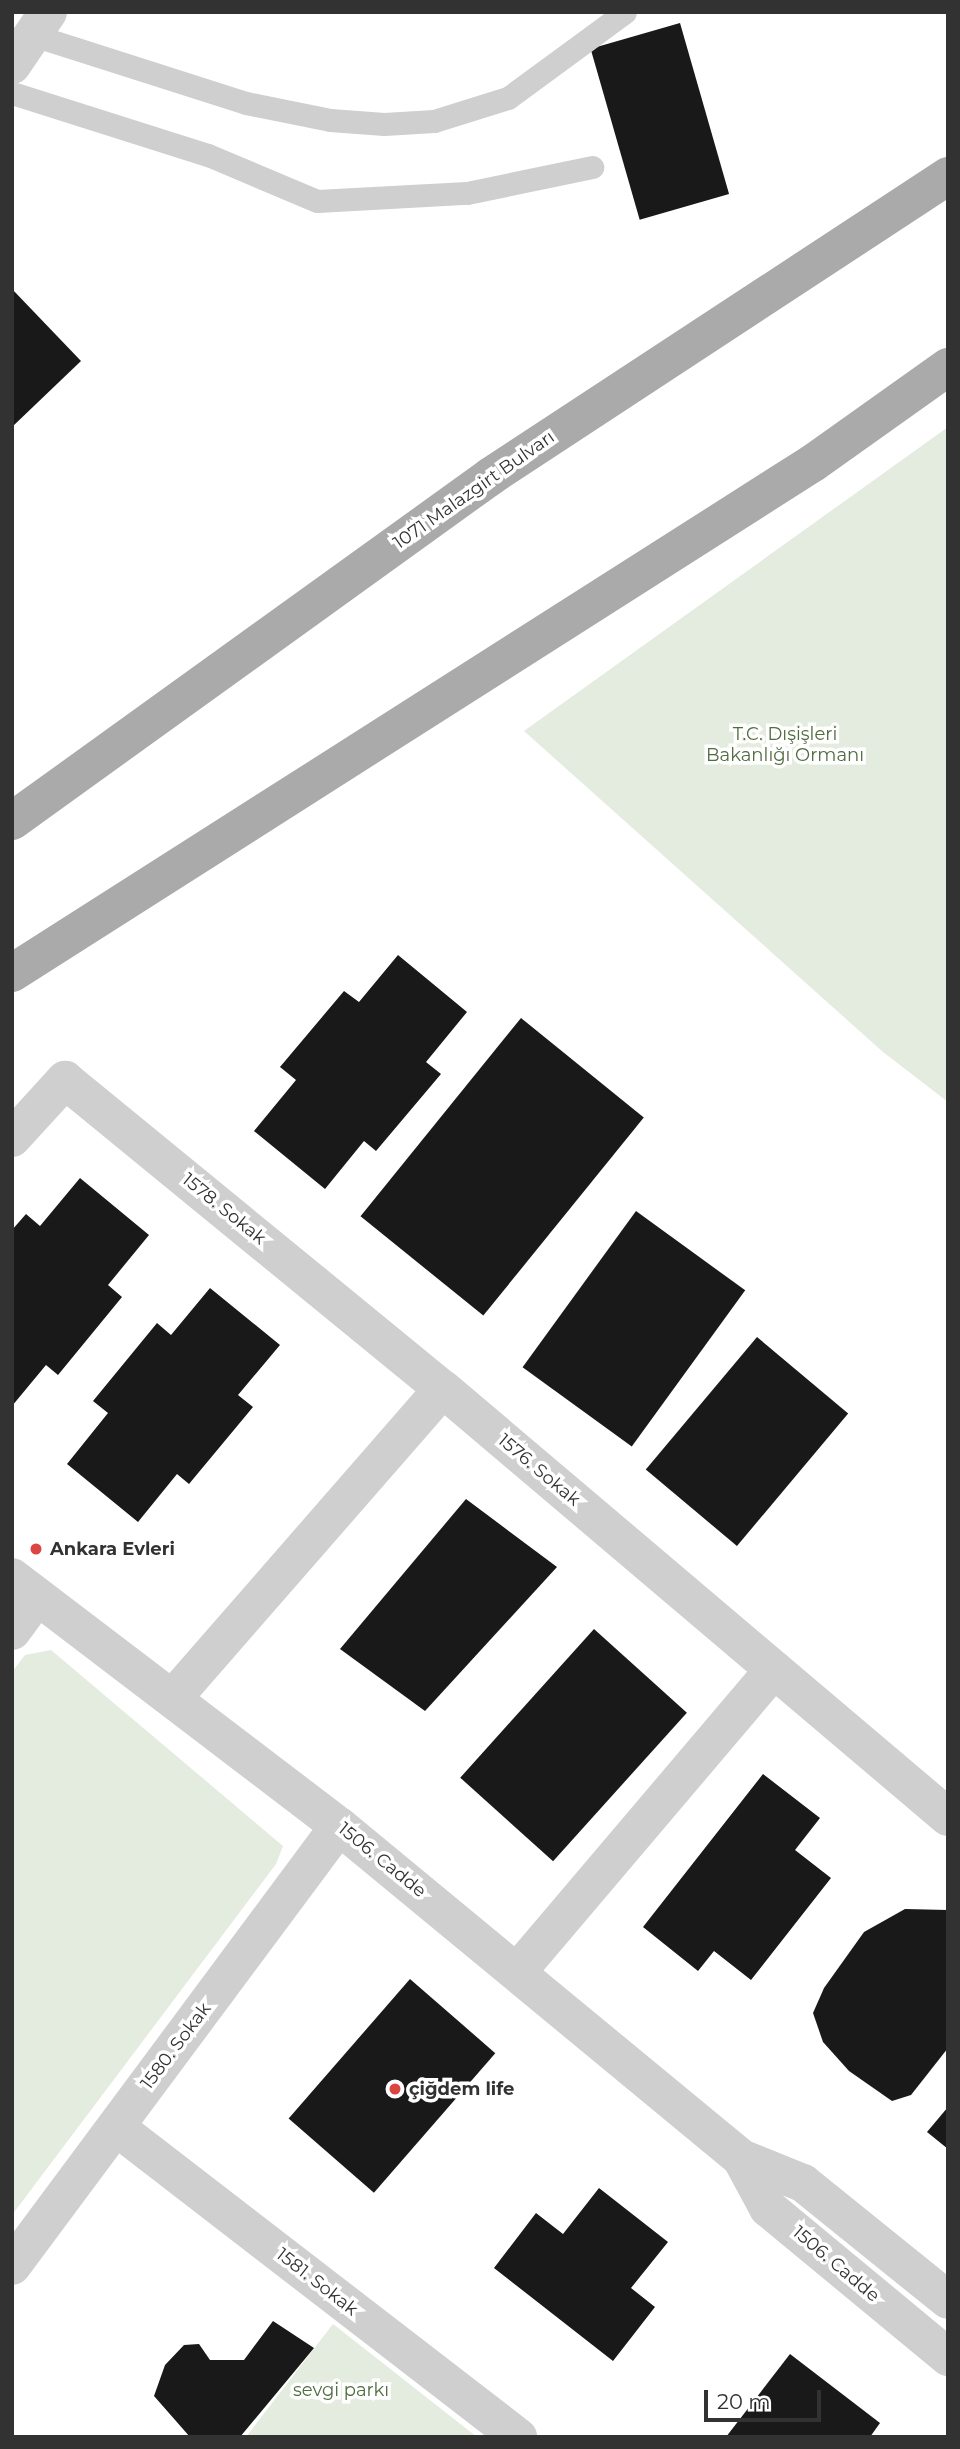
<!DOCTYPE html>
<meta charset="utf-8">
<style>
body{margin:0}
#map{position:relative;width:960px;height:2449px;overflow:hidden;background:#fff;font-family:Montserrat,sans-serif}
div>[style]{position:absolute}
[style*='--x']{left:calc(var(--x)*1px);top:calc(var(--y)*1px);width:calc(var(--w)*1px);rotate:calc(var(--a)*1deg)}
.green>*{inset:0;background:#e4ebdf}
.building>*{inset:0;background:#191919;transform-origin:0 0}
.service>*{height:23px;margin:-11.5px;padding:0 11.5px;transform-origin:11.5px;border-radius:11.5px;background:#cfcfcf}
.minor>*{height:38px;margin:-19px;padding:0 19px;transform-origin:19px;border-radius:19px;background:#cfcfcf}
.primary>*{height:38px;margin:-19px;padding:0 19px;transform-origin:19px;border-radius:19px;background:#aaa}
.dots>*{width:19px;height:19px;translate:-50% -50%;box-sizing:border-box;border:4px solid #fff;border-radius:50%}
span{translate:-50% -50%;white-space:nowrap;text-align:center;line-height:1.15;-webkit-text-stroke:7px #fff;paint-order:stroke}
.street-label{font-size:18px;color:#323232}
.park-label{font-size:18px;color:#516c41}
.poi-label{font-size:18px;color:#323232;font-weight:700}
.left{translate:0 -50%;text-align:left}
.frame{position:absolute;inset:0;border:14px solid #323232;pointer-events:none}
.scale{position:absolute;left:704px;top:2390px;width:117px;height:32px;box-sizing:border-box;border:4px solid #323232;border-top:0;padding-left:9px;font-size:21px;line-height:24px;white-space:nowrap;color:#323232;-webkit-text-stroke:5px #fff;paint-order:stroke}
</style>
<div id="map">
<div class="green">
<i style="clip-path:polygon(948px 427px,948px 1102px,883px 1052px,524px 731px)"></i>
<i style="clip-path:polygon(51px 1650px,283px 1846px,276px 1864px,12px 2215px,12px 1672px,25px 1655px)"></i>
<i style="clip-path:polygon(333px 2324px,477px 2437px,246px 2437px)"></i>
</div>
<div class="building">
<i style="left:680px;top:23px;width:178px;height:93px;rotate:74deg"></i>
<i style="clip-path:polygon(12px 289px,81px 361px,12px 427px)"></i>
<i style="clip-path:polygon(398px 955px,467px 1012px,426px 1062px,441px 1074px,376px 1151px,364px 1141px,325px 1189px,254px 1131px,296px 1080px,280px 1067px,344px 991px,359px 1002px)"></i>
<i style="left:521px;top:1018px;width:158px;height:255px;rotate:39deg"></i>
<i style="clip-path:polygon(80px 1178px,149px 1235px,108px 1285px,122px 1297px,58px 1375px,46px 1365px,12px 1406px,12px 1230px,26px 1214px,40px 1226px)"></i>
<i style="left:636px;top:1211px;width:135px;height:193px;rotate:36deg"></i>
<i style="clip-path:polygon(210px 1288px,280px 1345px,238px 1395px,253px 1407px,189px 1484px,177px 1474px,138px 1522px,67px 1464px,108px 1413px,93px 1401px,157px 1323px,171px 1335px)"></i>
<i style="left:757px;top:1337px;width:119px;height:173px;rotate:40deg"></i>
<i style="clip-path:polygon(466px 1499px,557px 1567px,425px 1711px,340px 1649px)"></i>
<i style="left:594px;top:1629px;width:125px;height:200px;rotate:42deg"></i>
<i style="clip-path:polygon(763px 1774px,820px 1818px,795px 1850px,831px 1878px,751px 1980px,714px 1951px,698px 1971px,643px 1927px)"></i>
<i style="clip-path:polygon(905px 1909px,948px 1910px,948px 2048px,911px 2095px,892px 2101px,849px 2071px,823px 2042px,813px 2013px,824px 1988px,864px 1932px)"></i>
<i style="left:410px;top:1979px;width:113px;height:185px;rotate:41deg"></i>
<i style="clip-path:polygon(948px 2107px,948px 2149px,927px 2132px)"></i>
<i style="clip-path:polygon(599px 2188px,668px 2242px,631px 2288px,655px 2307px,613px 2361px,494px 2268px,536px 2213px,563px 2234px)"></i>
<i style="clip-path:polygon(273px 2321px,314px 2348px,240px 2437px,190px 2437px,154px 2396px,165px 2365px,184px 2345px,199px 2344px,210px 2360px,244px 2360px)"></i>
<i style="clip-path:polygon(790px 2354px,880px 2423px,870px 2437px,726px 2437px)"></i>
</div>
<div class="service">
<i style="--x:33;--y:35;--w:224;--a:17.7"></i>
<i style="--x:246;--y:103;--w:86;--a:11.4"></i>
<i style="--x:330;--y:120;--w:54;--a:4.2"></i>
<i style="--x:384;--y:124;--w:50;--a:-3.4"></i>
<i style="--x:434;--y:121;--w:77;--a:-17.3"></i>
<i style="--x:508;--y:98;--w:145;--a:-36.3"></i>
<i style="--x:12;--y:93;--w:206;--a:17.6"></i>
<i style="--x:208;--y:155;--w:118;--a:22.9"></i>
<i style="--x:317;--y:201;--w:150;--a:-3.1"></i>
<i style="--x:467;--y:193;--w:128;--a:-11.7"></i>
</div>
<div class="minor">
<i style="--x:12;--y:65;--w:64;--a:-55.8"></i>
<i style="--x:12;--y:1138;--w:79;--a:-47.6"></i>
<i style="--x:65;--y:1080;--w:488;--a:39.3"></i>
<i style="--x:12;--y:1577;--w:411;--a:37.3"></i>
<i style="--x:339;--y:1826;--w:521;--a:39.55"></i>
<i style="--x:741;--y:2158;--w:67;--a:22"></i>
<i style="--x:803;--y:2183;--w:186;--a:38.9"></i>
<i style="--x:12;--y:1631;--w:42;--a:-53.7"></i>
<i style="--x:173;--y:1698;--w:410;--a:-48.9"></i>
<i style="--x:443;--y:1389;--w:662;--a:40.28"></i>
<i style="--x:519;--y:1970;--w:394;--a:-49.7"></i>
<i style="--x:116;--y:2127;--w:508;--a:37.64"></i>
<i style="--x:741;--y:2158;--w:57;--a:61.6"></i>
<i style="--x:768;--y:2208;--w:234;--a:39.6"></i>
<i style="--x:12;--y:2266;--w:548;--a:-53.38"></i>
</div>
<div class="primary">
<i style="--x:12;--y:821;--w:590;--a:-35.76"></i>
<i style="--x:491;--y:476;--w:547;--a:-33.28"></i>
<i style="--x:12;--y:973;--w:950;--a:-32.49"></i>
<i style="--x:813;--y:463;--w:166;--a:-35.4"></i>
</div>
<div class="dots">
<i style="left:36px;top:1549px;background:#dc4641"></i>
<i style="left:395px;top:2089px;background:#dc4641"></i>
</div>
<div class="street-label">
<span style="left:474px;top:490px;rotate:-35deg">1071 Malazgirt Bulvarı</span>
<span style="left:224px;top:1209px;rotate:39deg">1578. Sokak</span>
<span style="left:539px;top:1470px;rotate:40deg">1576. Sokak</span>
<span style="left:382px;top:1860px;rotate:39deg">1506. Cadde</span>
<span style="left:176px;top:2046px;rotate:-53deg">1580. Sokak</span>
<span style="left:836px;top:2264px;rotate:40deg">1506. Cadde</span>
<span style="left:317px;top:2282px;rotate:38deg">1581. Sokak</span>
</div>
<div class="park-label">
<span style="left:785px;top:745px">T.C. Dışişleri<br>Bakanlığı Ormanı</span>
<span style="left:341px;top:2390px">sevgi parkı</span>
</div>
<div class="poi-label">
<span class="left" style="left:50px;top:1549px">Ankara Evleri</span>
<span class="left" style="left:409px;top:2089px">çiğdem life</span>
</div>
<div class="frame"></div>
<div class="scale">20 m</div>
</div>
